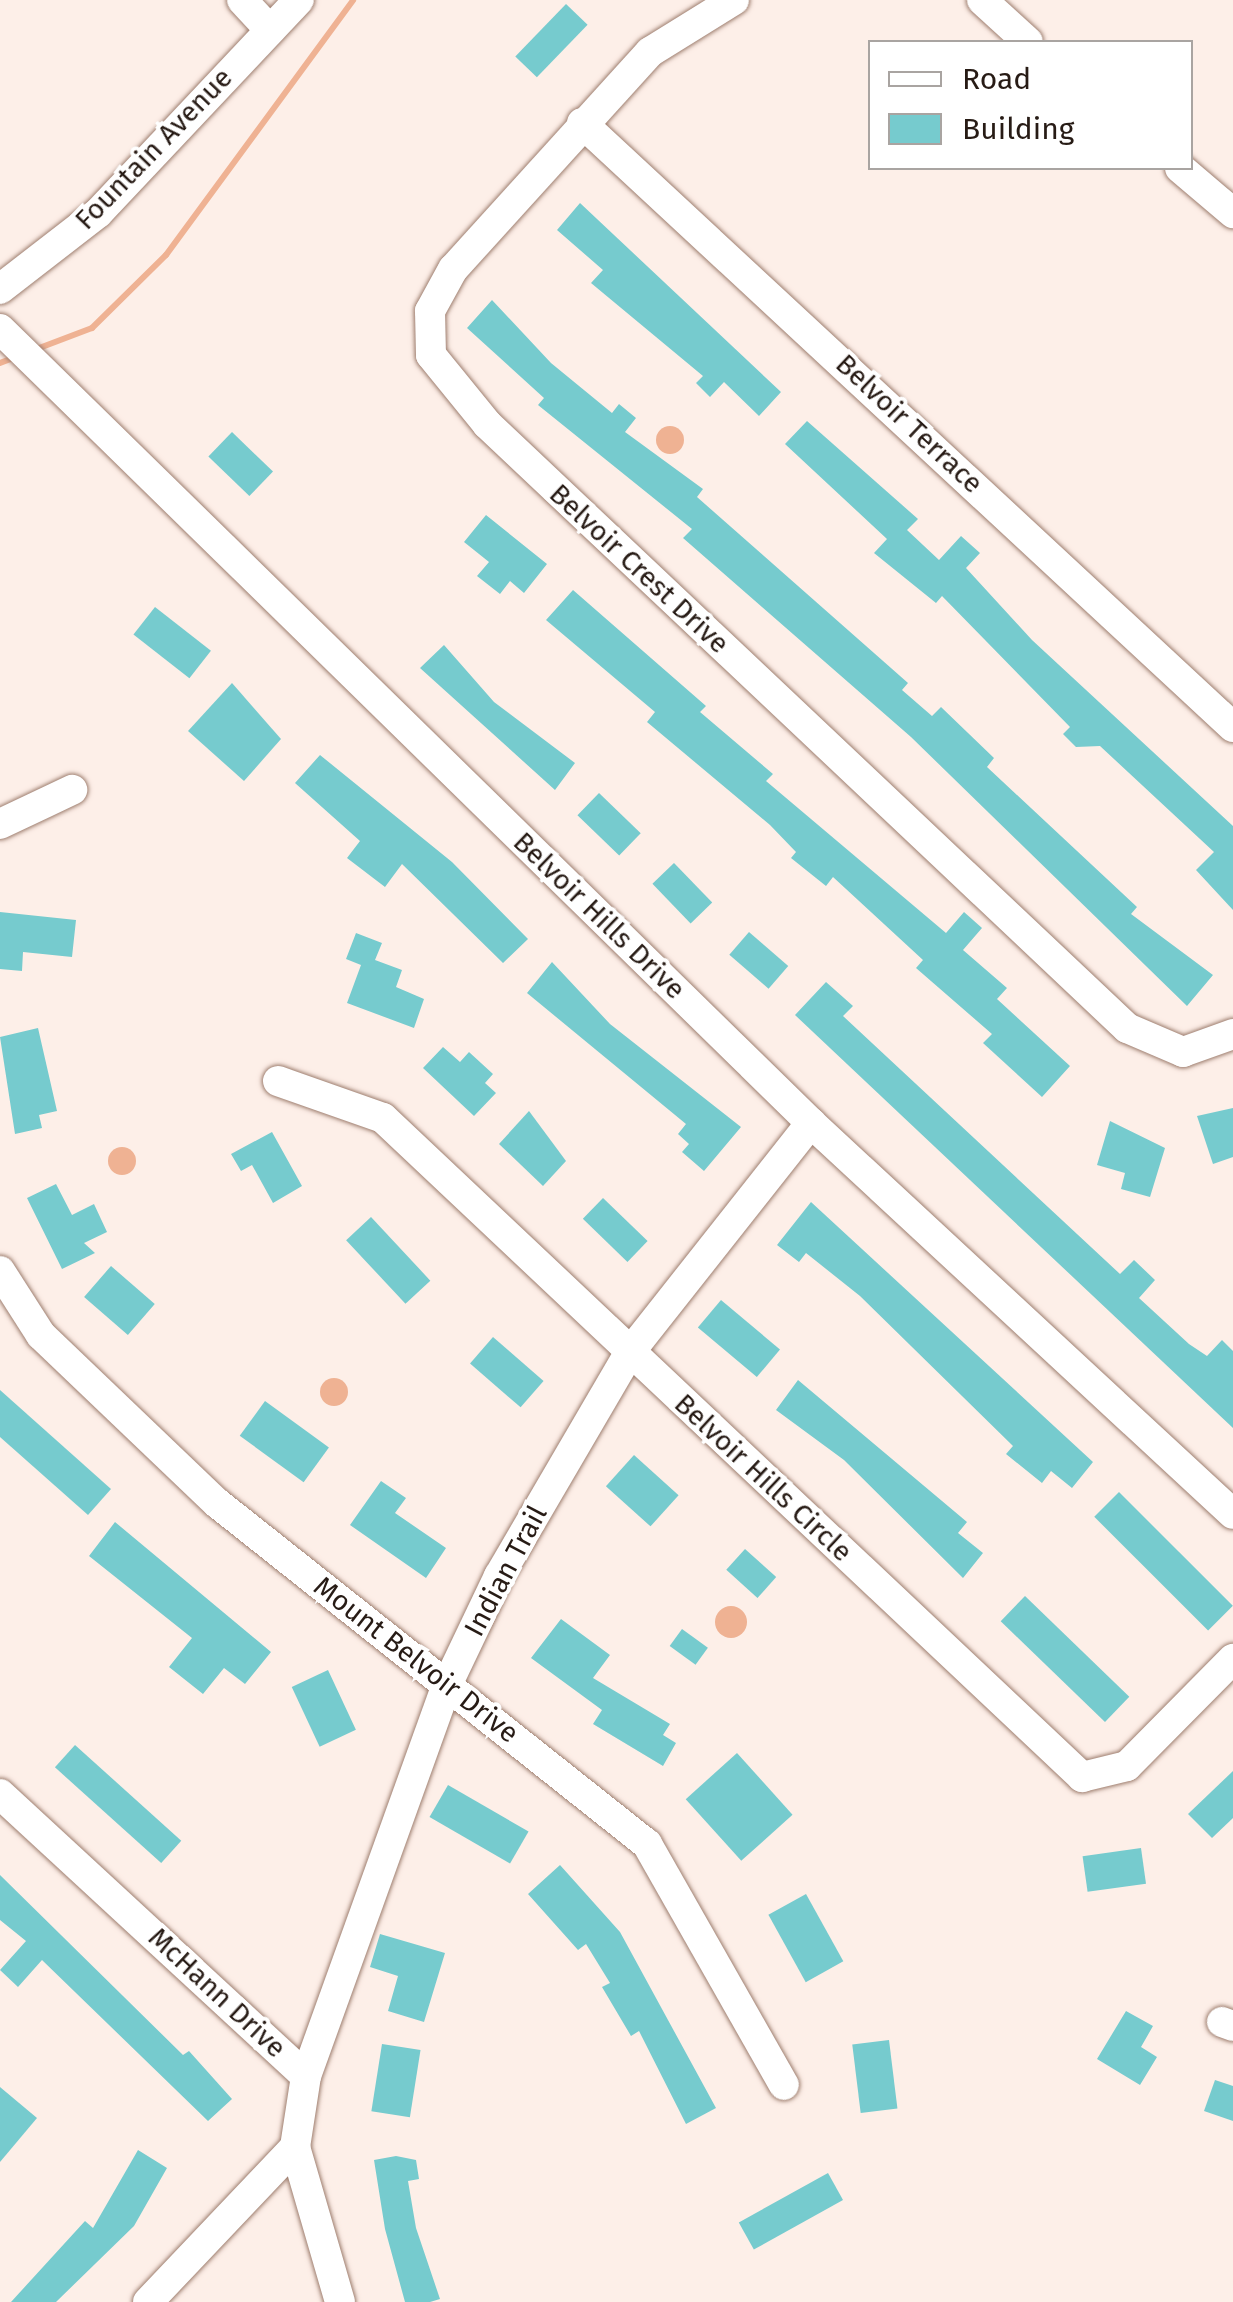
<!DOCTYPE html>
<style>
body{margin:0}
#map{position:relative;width:1233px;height:2302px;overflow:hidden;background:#fdefe8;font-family:"Fira Sans",sans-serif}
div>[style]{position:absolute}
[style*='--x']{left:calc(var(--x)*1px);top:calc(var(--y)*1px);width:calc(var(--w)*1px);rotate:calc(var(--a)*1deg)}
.water>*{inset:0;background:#efb293}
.round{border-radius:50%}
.stream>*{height:6px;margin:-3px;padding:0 3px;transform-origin:3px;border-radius:3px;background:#efb293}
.building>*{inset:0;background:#76cbce;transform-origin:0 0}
.roads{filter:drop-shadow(0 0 2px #9e7e6f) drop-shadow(0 0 2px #9e7e6f)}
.minor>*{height:30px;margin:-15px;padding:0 15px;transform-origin:15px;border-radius:15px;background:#fff}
span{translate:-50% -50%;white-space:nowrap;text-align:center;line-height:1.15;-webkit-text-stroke:8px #fff;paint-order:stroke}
.street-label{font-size:28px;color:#271b15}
.legend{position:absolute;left:868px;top:40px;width:325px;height:130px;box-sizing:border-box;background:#fff;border:2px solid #a9a4a1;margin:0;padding:12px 18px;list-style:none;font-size:30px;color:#271b15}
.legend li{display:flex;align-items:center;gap:20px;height:50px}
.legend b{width:50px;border:2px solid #a9a4a1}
</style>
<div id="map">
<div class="water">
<i class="round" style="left:656px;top:426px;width:28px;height:28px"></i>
<i class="round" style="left:108px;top:1147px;width:28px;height:28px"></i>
<i class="round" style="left:320px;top:1378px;width:28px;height:28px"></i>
<i class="round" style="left:715px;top:1606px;width:32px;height:32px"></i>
</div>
<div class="stream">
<i style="--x:34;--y:350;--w:62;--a:-20.8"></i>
<i style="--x:92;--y:328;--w:104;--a:-44.6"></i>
<i style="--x:166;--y:255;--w:316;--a:-53.7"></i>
<i style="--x:0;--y:363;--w:19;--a:-21"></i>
</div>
<div class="building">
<i style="left:566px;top:4px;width:30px;height:73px;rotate:44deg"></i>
<i style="clip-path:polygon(580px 203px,781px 392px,759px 416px,724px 382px,710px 397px,696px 383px,703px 376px,591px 283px,603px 270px,557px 230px)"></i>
<i style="clip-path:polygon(492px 300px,551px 363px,612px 413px,619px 404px,636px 418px,625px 432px,703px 489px,697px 497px,908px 683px,902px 690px,932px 716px,941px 707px,994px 758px,987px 767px,1137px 907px,1131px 914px,1213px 975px,1187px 1006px,911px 737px,683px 538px,692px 529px,538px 405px,544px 398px,467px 328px)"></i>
<i style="clip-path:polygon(807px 421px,918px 519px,907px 530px,939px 560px,961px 536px,980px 553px,966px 568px,1032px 640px,1233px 826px,1233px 910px,1196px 870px,1214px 852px,1100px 746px,1076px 747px,1063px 734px,1070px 727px,942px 596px,936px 603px,874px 553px,887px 539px,785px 444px)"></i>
<i style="left:232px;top:432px;width:57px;height:34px;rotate:44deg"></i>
<i style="clip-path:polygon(486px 515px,547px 564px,524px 593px,510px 581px,500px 594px,477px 576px,489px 562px,464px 542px)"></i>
<i style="clip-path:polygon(573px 590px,706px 706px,700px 712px,773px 774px,766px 781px,946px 933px,964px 912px,982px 928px,963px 950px,1007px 988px,997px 999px,1070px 1066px,1042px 1097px,983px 1043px,992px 1034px,916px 968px,923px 960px,833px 877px,826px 886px,791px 858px,796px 852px,770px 825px,647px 722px,655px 712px,546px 620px)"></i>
<i style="left:155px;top:607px;width:71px;height:35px;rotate:38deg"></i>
<i style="clip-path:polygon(444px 645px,494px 702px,575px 763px,555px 790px,420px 668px)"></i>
<i style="clip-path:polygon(232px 683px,281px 739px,244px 781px,188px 731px)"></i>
<i style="clip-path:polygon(320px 755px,452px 862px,528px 939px,503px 963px,402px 864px,385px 887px,347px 858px,360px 841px,295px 783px)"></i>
<i style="left:599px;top:793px;width:58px;height:31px;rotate:44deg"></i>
<i style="left:674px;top:863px;width:55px;height:30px;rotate:46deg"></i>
<i style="clip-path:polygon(0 912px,76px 920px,72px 957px,23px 952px,22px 971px,0 969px)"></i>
<i style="left:749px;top:932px;width:52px;height:30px;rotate:41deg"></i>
<i style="clip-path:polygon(356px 933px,382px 943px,375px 960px,402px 970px,396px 987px,424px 999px,414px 1028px,347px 1003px,361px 965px,346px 959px)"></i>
<i style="clip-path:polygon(552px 962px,610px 1024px,741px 1127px,704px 1171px,682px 1152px,689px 1144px,678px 1134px,686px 1124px,527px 993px)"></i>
<i style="clip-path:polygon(826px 982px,853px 1006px,843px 1016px,1120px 1274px,1134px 1260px,1155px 1280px,1139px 1298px,1189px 1344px,1207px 1356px,1222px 1340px,1233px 1351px,1233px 1428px,795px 1015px)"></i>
<i style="clip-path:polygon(38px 1028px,57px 1111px,39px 1115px,42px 1128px,15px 1134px,0 1037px)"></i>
<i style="clip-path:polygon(443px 1047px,460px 1062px,469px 1052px,493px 1074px,485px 1083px,496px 1093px,474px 1116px,423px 1068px)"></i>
<i style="clip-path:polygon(1233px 1108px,1233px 1157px,1213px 1164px,1197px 1116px)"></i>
<i style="clip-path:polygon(529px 1111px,566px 1161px,543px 1186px,499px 1144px)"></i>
<i style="clip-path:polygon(1110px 1121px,1165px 1148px,1150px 1197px,1121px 1189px,1125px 1173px,1097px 1165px)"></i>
<i style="clip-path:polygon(272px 1132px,302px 1186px,273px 1203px,252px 1165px,241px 1171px,231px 1154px)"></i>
<i style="clip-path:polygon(56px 1184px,72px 1215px,94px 1204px,107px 1232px,84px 1243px,95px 1253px,62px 1269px,27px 1198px)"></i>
<i style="left:603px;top:1198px;width:62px;height:29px;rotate:44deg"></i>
<i style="clip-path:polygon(811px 1202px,1093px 1462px,1072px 1488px,1051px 1471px,1042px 1483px,1006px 1454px,1013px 1446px,860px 1296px,806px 1253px,799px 1262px,777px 1245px)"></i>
<i style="left:371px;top:1217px;width:87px;height:34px;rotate:47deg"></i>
<i style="left:111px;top:1266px;width:58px;height:41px;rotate:41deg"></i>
<i style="left:721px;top:1300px;width:77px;height:36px;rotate:40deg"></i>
<i style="left:493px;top:1337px;width:67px;height:35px;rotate:41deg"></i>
<i style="clip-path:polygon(798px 1380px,967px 1522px,958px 1533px,983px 1553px,963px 1578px,844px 1460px,776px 1410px)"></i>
<i style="clip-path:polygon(0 1390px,111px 1489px,88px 1515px,0 1437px)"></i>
<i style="left:265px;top:1401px;width:79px;height:43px;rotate:36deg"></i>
<i style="left:634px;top:1455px;width:60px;height:42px;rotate:42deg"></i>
<i style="clip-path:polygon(381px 1481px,406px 1498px,395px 1513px,446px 1548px,426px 1578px,350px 1525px)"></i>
<i style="left:1119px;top:1492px;width:161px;height:35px;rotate:45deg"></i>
<i style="clip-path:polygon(115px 1522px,271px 1652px,245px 1684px,224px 1668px,203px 1694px,169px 1667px,192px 1638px,89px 1556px)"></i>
<i style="left:745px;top:1549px;width:42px;height:28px;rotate:42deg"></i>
<i style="left:1025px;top:1596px;width:145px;height:35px;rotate:44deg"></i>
<i style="clip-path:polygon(561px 1619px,610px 1655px,593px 1678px,670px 1724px,663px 1735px,676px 1743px,663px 1766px,593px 1724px,602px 1710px,531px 1658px)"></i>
<i style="left:682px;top:1629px;width:32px;height:21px;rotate:36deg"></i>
<i style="left:328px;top:1670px;width:66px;height:40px;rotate:65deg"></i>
<i style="left:75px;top:1745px;width:143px;height:30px;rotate:42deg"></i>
<i style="left:737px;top:1753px;width:83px;height:69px;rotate:48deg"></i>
<i style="clip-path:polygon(1233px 1771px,1233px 1818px,1212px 1838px,1188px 1814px)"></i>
<i style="left:448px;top:1785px;width:93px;height:37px;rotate:30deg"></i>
<i style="left:1141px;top:1848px;width:36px;height:59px;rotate:82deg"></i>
<i style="clip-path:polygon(560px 1865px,620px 1932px,716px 2108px,686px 2124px,639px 2031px,631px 2036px,602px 1987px,610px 1983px,586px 1944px,578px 1950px,528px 1894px)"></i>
<i style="clip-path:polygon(0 1875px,183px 2055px,189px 2051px,232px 2099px,208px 2121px,42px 1960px,18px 1987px,0 1970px,26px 1941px,0 1920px)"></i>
<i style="left:806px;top:1894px;width:77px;height:43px;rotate:61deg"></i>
<i style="clip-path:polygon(380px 1934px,445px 1953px,424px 2022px,388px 2011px,398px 1976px,370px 1967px)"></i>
<i style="clip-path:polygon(1126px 2011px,1153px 2026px,1141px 2047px,1157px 2057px,1140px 2085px,1097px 2059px)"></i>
<i style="left:889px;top:2040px;width:69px;height:37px;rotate:83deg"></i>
<i style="left:382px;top:2044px;width:39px;height:68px;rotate:9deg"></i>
<i style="clip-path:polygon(1215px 2080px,1233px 2086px,1233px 2121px,1204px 2111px)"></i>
<i style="clip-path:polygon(0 2087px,37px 2118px,0 2162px)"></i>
<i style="clip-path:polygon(138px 2150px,167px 2168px,134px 2226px,56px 2302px,11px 2302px,85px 2221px,93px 2228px)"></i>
<i style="clip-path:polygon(396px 2156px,416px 2160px,419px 2179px,408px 2181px,416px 2228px,440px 2299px,430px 2302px,405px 2302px,385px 2229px,374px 2160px)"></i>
<i style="left:828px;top:2173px;width:31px;height:102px;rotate:61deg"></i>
</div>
<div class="roads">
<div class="minor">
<i style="--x:242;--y:0;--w:41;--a:47"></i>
<i style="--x:734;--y:0;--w:99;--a:148.2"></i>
<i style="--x:650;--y:52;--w:293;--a:132.2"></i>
<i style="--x:453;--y:269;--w:48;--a:118.7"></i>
<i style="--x:430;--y:311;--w:44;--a:88.7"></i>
<i style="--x:431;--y:355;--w:89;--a:50.9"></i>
<i style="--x:487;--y:424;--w:880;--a:43.34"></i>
<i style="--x:1127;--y:1028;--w:61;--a:23.2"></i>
<i style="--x:1183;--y:1052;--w:53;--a:-19.8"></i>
<i style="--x:982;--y:0;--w:62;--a:42.4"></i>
<i style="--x:582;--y:123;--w:888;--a:42.86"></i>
<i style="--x:1180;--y:168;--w:70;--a:40.3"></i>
<i style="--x:0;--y:289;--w:124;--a:-37.8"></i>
<i style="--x:98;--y:213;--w:293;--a:-46.7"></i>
<i style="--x:0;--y:329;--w:1135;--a:44.39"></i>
<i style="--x:811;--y:1123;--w:575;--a:42.82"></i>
<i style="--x:0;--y:824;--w:80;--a:-25.3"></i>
<i style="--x:278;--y:1081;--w:111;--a:19.4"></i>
<i style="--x:383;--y:1118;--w:961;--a:43.31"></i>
<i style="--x:1082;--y:1777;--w:46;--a:-13.7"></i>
<i style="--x:1127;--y:1766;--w:151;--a:-45.3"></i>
<i style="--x:0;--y:1271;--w:76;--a:57.4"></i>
<i style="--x:41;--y:1335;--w:243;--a:43.7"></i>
<i style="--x:217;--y:1503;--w:549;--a:38.42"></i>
<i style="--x:647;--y:1844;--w:277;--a:60.4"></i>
<i style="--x:0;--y:1794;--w:416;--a:42.7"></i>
<i style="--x:306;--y:2076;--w:72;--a:98.8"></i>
<i style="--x:295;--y:2147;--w:161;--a:73.8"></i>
<i style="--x:1222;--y:2022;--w:12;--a:20"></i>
<i style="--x:306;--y:2076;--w:416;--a:-70.2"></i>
<i style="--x:447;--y:1685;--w:121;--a:-64.5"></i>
<i style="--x:499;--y:1576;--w:259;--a:-59.7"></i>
<i style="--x:630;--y:1352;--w:292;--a:-51.7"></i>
<i style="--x:148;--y:2302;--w:214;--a:-46.5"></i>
</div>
</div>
<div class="street-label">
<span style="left:154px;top:149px;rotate:-46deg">Fountain Avenue</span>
<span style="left:909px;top:424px;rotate:43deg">Belvoir Terrace</span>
<span style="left:639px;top:569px;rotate:43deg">Belvoir Crest Drive</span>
<span style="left:599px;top:916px;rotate:44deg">Belvoir Hills Drive</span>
<span style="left:763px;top:1478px;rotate:43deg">Belvoir Hills Circle</span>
<span style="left:506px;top:1571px;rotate:-62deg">Indian Trail</span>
<span style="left:416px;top:1660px;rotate:38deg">Mount Belvoir Drive</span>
<span style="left:217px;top:1993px;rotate:43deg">McHann Drive</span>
</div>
<ul class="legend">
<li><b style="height:12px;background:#fff"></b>Road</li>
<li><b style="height:28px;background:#76cbce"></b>Building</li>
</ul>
</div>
